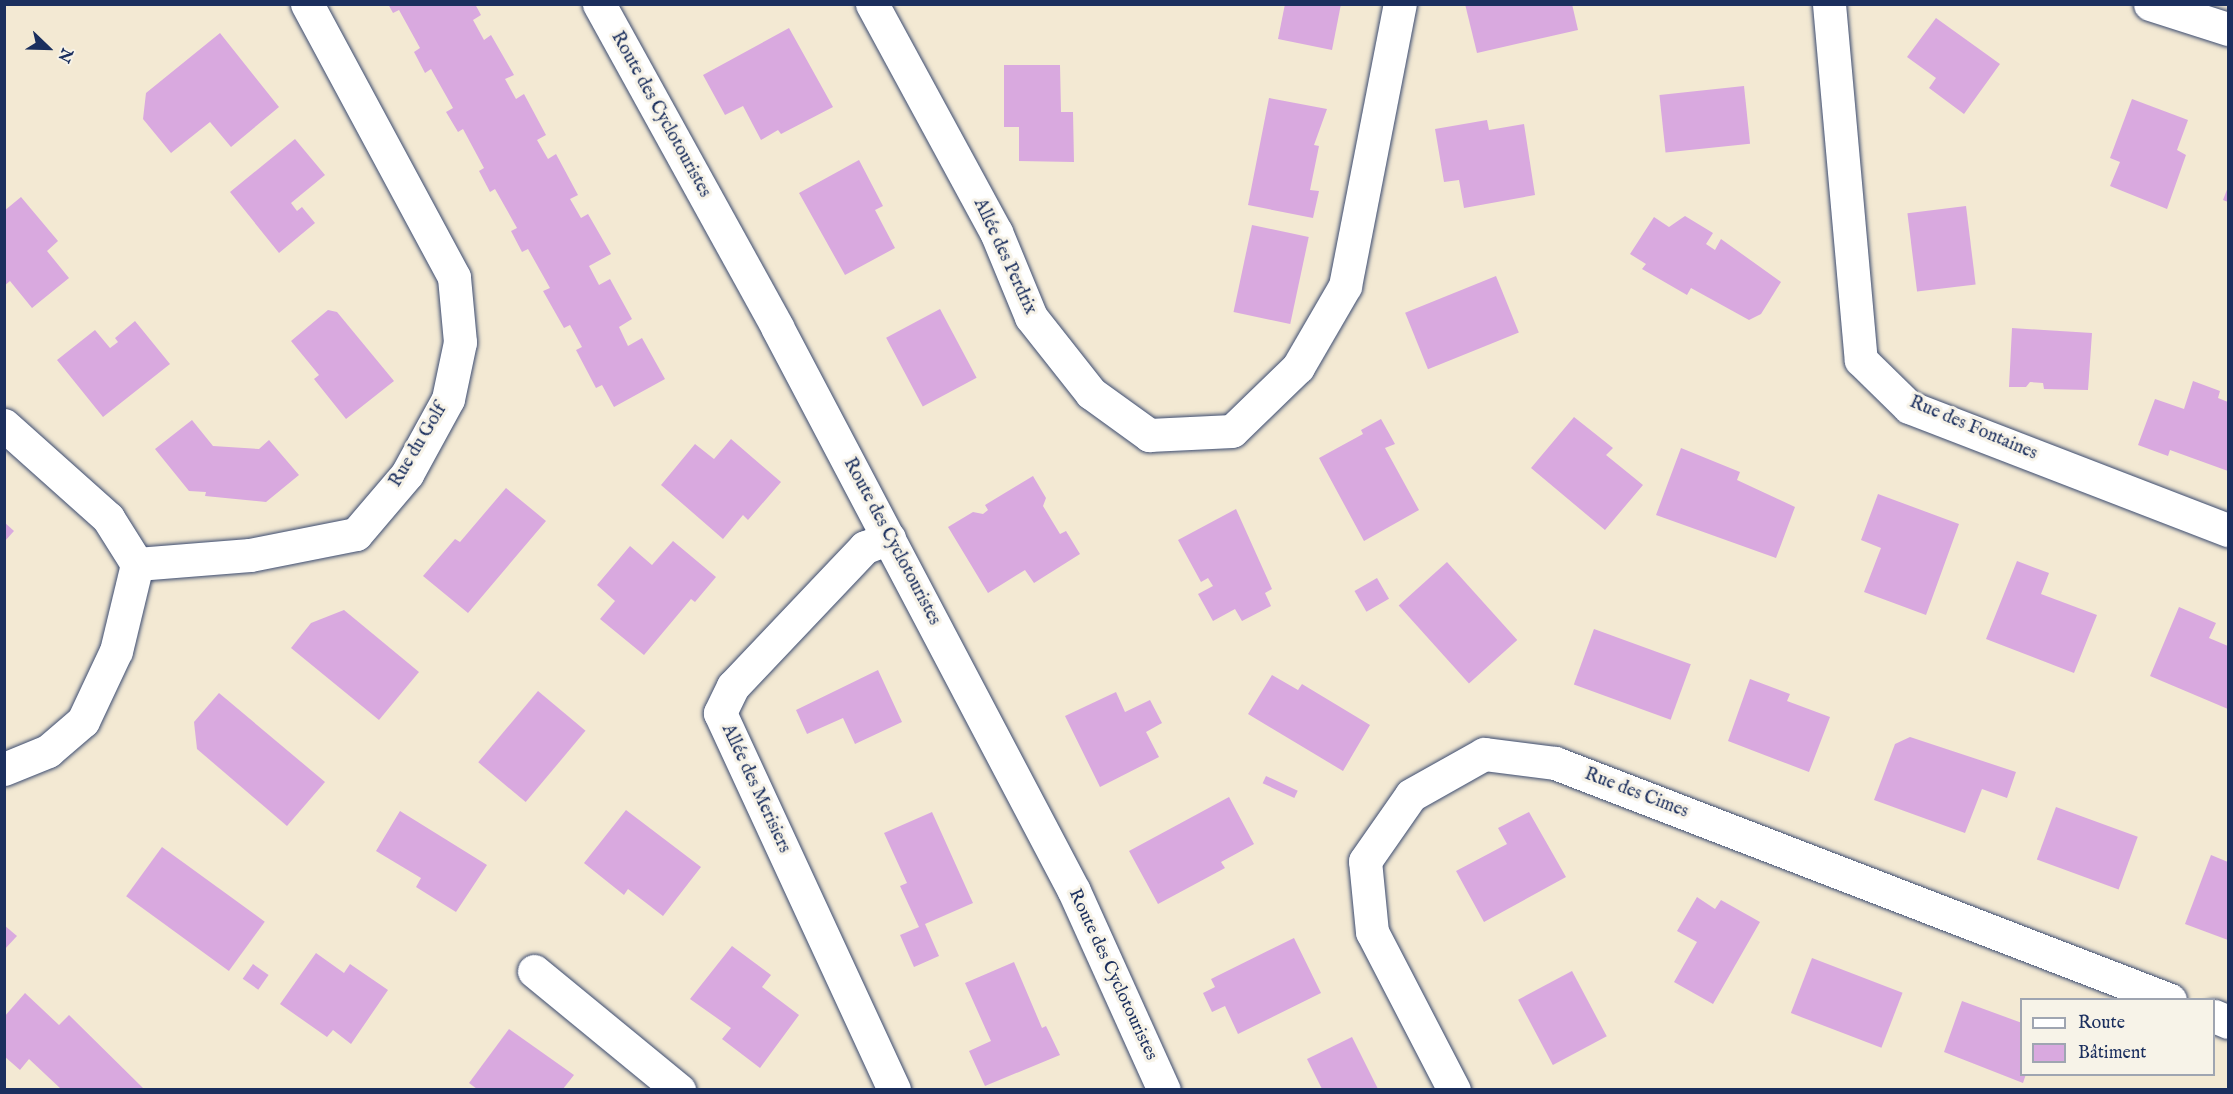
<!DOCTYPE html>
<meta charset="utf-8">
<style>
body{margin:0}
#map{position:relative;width:2233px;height:1094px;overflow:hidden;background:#f3e9d3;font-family:"IM FELL English",serif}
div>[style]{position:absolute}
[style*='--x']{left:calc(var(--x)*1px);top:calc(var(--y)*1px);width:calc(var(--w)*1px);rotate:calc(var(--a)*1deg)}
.building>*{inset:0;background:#d9a9df;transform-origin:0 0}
.roads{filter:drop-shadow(0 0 2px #3b4b70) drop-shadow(0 0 2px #3b4b70)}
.minor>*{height:33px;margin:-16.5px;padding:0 16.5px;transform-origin:16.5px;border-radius:16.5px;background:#fff}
span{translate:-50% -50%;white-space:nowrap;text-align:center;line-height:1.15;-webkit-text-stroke:6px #f7f3e8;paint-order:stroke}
.street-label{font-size:18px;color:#1b2f5e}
.frame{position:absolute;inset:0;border:6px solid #1b2f5e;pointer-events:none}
.legend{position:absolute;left:2020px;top:998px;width:195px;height:78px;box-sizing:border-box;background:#f7f3e8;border:2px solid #9fa5b1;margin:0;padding:8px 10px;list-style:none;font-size:18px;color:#1b2f5e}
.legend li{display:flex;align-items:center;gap:12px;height:30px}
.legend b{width:30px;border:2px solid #9fa5b1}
.north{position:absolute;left:18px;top:18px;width:60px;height:60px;-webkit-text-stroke:4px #f7f3e8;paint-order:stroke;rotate:113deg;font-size:16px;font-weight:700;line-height:24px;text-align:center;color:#1b2f5e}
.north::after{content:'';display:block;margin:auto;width:21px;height:27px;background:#1b2f5e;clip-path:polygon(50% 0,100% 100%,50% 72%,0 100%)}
</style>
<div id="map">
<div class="building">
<i style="clip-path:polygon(388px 4px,475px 4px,481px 15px,473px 20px,484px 40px,491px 35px,514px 75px,505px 79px,516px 99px,524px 94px,546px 135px,537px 140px,548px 159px,556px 154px,578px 195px,570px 199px,581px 218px,588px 214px,611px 254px,589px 266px,599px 285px,610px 279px,632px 319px,619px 327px,628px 346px,642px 338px,665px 379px,614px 407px,602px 385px,596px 388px,576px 350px,582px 347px,570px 325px,564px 328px,543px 291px,550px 288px,528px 249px,522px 252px,511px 231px,517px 228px,495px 189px,490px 192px,479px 171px,484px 168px,463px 129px,458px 132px,446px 112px,453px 108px,431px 69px,425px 73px,414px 52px,420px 48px,399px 10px,393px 13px)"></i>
<i style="clip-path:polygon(1285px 4px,1341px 4px,1332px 50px,1278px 39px)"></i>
<i style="clip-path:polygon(1465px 4px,1572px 4px,1578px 30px,1477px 53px)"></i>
<i style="clip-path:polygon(1936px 18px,2000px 64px,1964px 114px,1929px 88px,1936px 78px,1907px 57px)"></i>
<i style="clip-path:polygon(789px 28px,833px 107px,781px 134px,778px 130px,761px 140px,743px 106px,725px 115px,703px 75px)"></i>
<i style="clip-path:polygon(220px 33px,279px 107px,231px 147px,210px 122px,171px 153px,143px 119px,146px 93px)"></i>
<i style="clip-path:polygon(1004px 65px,1060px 65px,1061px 112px,1073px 112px,1074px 162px,1019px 161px,1019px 127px,1004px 127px)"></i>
<i style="left:1744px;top:86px;width:58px;height:85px;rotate:84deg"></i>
<i style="clip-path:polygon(1269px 98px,1327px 109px,1314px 145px,1319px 146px,1310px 190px,1319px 191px,1313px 218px,1248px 205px)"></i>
<i style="clip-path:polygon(2132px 99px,2188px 120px,2177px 150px,2186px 155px,2167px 209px,2110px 186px,2120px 162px,2110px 158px)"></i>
<i style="clip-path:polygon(1487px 120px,1489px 130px,1524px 124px,1535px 195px,1464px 208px,1459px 180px,1444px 182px,1435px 129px)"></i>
<i style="clip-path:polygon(295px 139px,325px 175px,291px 203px,297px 211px,302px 207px,315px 223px,279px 253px,230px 192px)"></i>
<i style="clip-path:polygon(859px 160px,883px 206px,875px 210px,895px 248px,845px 275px,799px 193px)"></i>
<i style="clip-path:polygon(2228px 187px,2228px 202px,2223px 200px)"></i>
<i style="clip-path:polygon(21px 197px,58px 241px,47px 251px,69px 278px,32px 308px,10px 281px,4px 286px,4px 211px)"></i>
<i style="left:1966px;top:206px;width:79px;height:59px;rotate:83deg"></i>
<i style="clip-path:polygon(1685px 216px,1713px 233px,1706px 244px,1715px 250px,1721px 239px,1781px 282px,1761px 314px,1749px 320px,1691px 288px,1687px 295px,1642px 269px,1646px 264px,1630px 254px,1654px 217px,1669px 227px)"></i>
<i style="left:1252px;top:225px;width:58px;height:89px;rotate:12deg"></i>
<i style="left:1496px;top:276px;width:61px;height:98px;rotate:68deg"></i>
<i style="left:940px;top:309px;width:78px;height:61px;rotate:62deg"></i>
<i style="clip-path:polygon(328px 310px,337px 312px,394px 381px,346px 419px,314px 379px,319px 375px,291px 341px)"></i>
<i style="clip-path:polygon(135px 321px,170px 364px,103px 417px,57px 360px,95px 330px,110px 348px,118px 342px,115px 338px)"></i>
<i style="clip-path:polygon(2012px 328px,2092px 333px,2088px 390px,2044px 389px,2043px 383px,2030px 382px,2026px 387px,2009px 387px)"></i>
<i style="clip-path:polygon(2193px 381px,2220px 391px,2218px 398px,2228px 402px,2228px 471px,2170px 450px,2168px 456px,2138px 445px,2155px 399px,2184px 409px)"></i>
<i style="clip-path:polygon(1574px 417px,1613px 448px,1606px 455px,1643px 485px,1605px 530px,1531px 468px)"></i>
<i style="clip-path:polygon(1381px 419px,1395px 444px,1385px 448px,1419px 510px,1364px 541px,1319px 458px,1363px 434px,1361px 430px)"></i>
<i style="clip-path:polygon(192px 420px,213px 446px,259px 449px,269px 440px,299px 475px,266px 502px,205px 496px,206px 492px,189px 491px,155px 449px)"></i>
<i style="clip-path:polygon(731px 439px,781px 482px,748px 520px,743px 515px,723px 539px,661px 485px,695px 444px,714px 459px)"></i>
<i style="clip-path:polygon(1681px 448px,1740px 472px,1737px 480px,1795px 507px,1776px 558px,1656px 515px)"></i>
<i style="clip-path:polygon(1033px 476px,1046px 498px,1043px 506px,1060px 534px,1066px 531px,1080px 554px,1034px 583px,1025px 570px,988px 593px,948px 527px,973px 512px,983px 514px,988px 510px,985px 505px)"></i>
<i style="clip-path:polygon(506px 488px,546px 521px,468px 613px,423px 576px,455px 539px,460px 542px)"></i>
<i style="clip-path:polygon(1878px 494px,1959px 524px,1926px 615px,1864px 592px,1881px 548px,1861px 540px)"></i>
<i style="clip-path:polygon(1236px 509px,1272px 589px,1265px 593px,1271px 606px,1242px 621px,1235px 609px,1213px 621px,1198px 594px,1213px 586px,1208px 578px,1201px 582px,1178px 540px)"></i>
<i style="clip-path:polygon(4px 522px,14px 531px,4px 542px)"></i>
<i style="clip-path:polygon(673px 541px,716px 577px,695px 602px,691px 599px,644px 655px,600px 619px,615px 601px,597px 585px,630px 546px,652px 565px)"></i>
<i style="clip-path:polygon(2017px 561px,2049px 573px,2041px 594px,2097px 615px,2074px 673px,1986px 639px)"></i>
<i style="left:1447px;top:562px;width:105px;height:65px;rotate:48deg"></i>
<i style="left:1377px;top:578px;width:24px;height:26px;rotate:60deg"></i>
<i style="clip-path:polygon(2179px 607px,2216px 623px,2209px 638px,2228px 646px,2228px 709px,2150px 676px)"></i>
<i style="clip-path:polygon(344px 610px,419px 672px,379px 720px,291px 648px,311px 623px)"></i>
<i style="left:1594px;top:629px;width:103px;height:59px;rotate:20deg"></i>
<i style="clip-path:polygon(878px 670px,902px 722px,855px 744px,843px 718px,807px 734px,796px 710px)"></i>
<i style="clip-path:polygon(1272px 675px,1298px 690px,1302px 684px,1370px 725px,1343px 771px,1248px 714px)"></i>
<i style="clip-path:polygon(1750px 679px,1790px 694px,1787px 701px,1830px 717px,1809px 772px,1728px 741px)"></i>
<i style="left:538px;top:691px;width:62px;height:93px;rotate:40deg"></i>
<i style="clip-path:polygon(1116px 692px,1125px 712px,1150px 700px,1162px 723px,1146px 732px,1159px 757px,1100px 787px,1065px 716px)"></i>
<i style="clip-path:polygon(219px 693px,325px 782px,287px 826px,197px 749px,194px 722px)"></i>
<i style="clip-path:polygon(1910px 737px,2016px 772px,2007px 798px,1982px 789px,1965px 833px,1874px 800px,1895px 744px)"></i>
<i style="left:1266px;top:776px;width:35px;height:8px;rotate:25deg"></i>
<i style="clip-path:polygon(1229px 797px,1254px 844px,1221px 862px,1225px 868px,1158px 904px,1129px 851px)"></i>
<i style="left:2056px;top:807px;width:87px;height:56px;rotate:20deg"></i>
<i style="clip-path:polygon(626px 810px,701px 867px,663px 916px,628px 889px,624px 895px,584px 863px)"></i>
<i style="clip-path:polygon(400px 811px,487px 865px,456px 912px,416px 887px,421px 878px,376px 851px)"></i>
<i style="clip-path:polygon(932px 812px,973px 903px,925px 924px,939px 956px,914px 967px,900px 935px,919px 927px,900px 886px,907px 883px,884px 833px)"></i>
<i style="clip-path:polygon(1529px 812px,1566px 877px,1484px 922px,1456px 871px,1507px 844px,1498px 828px)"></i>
<i style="left:162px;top:847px;width:127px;height:61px;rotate:36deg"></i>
<i style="clip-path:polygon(2211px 855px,2228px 862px,2228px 940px,2185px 924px)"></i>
<i style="clip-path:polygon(1697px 897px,1715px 909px,1721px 900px,1760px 922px,1713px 1004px,1674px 982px,1697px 942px,1677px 931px)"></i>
<i style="clip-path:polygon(4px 925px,17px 936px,4px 950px)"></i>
<i style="clip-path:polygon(1294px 938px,1321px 993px,1238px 1034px,1225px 1006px,1212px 1012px,1203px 993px,1215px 987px,1211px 979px)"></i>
<i style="clip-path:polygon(732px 946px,771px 975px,762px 987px,799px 1015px,760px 1068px,722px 1039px,731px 1028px,690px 999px)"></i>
<i style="clip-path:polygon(316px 953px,344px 973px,350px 964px,388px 990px,351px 1044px,333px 1030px,327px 1037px,280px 1004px)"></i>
<i style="left:1812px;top:958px;width:97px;height:59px;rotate:21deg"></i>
<i style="clip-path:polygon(1014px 962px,1042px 1028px,1046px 1026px,1060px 1055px,985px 1086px,969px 1051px,991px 1041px,965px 983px)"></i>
<i style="left:253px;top:964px;width:19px;height:18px;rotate:35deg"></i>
<i style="left:1572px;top:971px;width:74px;height:61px;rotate:62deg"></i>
<i style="clip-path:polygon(25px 993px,59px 1025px,69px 1015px,144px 1089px,61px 1089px,29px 1059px,20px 1070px,4px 1056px,4px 1017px)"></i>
<i style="clip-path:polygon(1962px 1001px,2022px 1023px,2022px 1074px,2026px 1074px,2023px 1083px,1944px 1052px)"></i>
<i style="clip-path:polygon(509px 1029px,574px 1075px,563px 1089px,477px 1089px,469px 1083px)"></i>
<i style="clip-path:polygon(1352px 1037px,1378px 1089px,1322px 1089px,1307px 1059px)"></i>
</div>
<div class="roads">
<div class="minor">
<i style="--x:599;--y:4;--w:369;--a:61.1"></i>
<i style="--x:777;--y:327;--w:637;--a:62.23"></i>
<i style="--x:1074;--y:891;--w:218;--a:65.7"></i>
<i style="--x:872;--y:4;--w:260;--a:61.5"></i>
<i style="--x:996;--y:232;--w:92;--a:67.6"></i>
<i style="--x:1031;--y:317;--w:97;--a:51.7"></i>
<i style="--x:1091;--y:393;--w:72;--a:35.9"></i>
<i style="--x:1149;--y:435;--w:83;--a:-2.8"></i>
<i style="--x:1232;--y:431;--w:92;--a:-44.1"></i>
<i style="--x:1298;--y:367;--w:94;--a:-59.9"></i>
<i style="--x:1345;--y:286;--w:287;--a:-79"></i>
<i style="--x:1829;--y:4;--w:357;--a:84.9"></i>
<i style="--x:1861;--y:360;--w:67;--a:44.4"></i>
<i style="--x:1909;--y:407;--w:342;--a:21.1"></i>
<i style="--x:2150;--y:4;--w:82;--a:17.8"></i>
<i style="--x:4;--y:425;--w:140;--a:41.8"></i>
<i style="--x:108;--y:518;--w:54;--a:57.8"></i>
<i style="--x:137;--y:564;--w:113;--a:-4.6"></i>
<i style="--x:250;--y:555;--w:108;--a:-11.2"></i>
<i style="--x:356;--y:534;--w:79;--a:-49.6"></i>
<i style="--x:407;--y:474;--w:85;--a:-61.3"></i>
<i style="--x:448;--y:399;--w:58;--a:-78.1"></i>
<i style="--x:460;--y:342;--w:65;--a:-95.3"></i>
<i style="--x:454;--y:277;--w:310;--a:-118.3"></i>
<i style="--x:889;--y:538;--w:26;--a:159"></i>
<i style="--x:865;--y:547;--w:192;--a:133.5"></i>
<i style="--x:733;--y:686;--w:30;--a:116"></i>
<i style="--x:720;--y:713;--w:415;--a:65.2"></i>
<i style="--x:4;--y:769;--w:48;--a:-22.2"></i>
<i style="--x:48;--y:751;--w:46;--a:-40.6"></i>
<i style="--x:83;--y:721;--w:77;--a:-64.8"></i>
<i style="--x:116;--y:651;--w:89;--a:-76.4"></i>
<i style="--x:534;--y:971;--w:188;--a:39.4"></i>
<i style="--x:2214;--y:1016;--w:15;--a:23"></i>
<i style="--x:1454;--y:1090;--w:178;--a:-117.4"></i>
<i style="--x:1372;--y:932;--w:71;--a:-95.6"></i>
<i style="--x:1365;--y:861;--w:80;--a:-55.1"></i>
<i style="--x:1411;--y:795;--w:84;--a:-29.3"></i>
<i style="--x:1484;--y:754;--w:72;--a:7.2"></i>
<i style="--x:1555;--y:763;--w:659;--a:21.07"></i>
</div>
</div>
<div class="street-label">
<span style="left:660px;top:115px;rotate:61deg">Route des Cyclotouristes</span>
<span style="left:1004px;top:257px;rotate:65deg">Allée des Perdrix</span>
<span style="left:1973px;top:429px;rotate:23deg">Rue des Fontaines</span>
<span style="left:419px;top:446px;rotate:-59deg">Rue du Golf</span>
<span style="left:891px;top:542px;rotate:62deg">Route des Cyclotouristes</span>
<span style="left:755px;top:789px;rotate:65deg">Allée des Merisiers</span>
<span style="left:1636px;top:794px;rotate:21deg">Rue des Cimes</span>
<span style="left:1112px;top:975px;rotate:65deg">Route des Cyclotouristes</span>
</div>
<div class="frame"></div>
<ul class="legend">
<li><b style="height:8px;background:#fff"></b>Route</li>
<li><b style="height:16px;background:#d9a9df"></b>Bâtiment</li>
</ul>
<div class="north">N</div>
</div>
